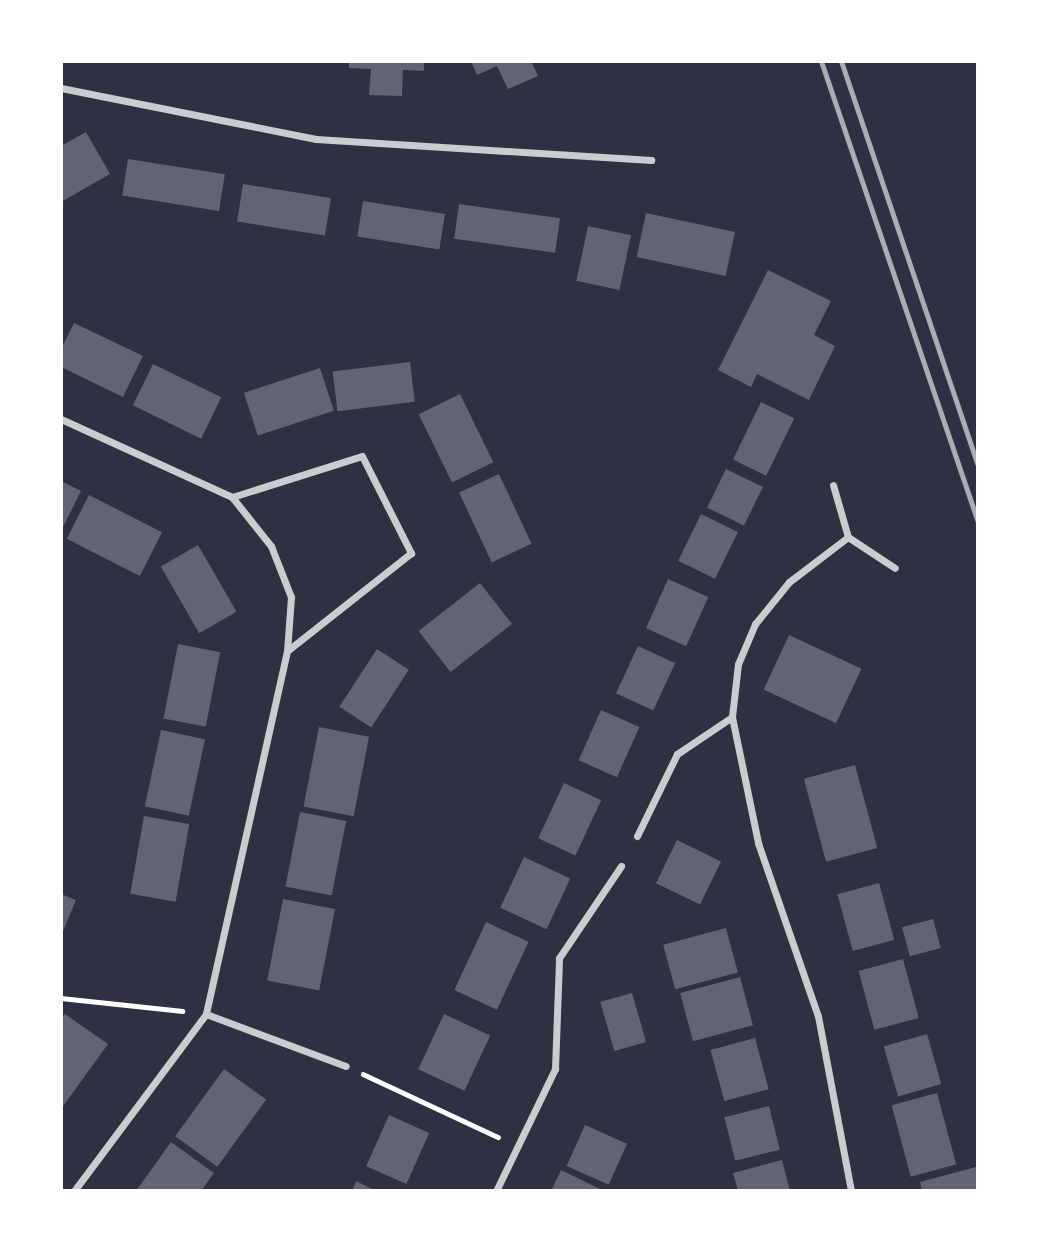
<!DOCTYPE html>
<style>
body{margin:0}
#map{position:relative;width:1039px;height:1252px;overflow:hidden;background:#2d3142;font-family:"IBM Plex Sans",sans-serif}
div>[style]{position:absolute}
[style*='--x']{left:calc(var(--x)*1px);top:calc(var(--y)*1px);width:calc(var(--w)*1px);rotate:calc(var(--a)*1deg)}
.building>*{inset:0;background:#626471;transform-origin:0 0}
.path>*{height:4.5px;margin:-2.25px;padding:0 2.25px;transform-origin:2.25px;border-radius:2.25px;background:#fff}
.minor>*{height:7px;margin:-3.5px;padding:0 3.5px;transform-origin:3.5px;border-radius:3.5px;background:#caccd0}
.rail>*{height:5px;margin:-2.5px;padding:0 2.5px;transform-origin:2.5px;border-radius:2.5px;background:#abadb3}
span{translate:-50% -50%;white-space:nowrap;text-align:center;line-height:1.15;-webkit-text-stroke:7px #fff;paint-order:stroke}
.frame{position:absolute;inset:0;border:63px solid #fff;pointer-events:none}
</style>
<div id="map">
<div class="building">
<i style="clip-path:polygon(349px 61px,424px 61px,424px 71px,403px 70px,402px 96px,369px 95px,371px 69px,349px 68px)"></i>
<i style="clip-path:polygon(471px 61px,531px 61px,538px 76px,508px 89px,497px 66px,477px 75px)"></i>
<i style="clip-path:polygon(86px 132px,110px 174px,61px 202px,61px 146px)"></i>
<i style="left:128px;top:159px;width:98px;height:37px;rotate:9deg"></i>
<i style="left:243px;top:184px;width:89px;height:38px;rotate:9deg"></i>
<i style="left:363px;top:201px;width:83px;height:36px;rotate:9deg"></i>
<i style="left:459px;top:204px;width:102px;height:35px;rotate:8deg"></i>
<i style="left:646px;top:213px;width:91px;height:45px;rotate:12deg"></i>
<i style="left:588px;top:226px;width:44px;height:56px;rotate:12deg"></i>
<i style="clip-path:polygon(768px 270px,831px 301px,814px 335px,835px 346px,809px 400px,757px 374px,751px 387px,718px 370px)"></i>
<i style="clip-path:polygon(74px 323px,143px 356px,123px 397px,61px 367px,61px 349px)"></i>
<i style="left:410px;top:362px;width:40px;height:78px;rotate:83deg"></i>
<i style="left:153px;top:364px;width:76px;height:46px;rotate:26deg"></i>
<i style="left:320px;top:368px;width:45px;height:80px;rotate:72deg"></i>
<i style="left:460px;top:394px;width:76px;height:46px;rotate:64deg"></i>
<i style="left:761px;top:402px;width:37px;height:64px;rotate:26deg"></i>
<i style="left:726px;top:469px;width:41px;height:43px;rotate:26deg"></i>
<i style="left:499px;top:474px;width:77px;height:44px;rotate:65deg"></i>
<i style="clip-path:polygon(61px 481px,81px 491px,61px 531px)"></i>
<i style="left:89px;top:495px;width:82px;height:49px;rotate:27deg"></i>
<i style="left:701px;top:514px;width:41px;height:52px;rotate:26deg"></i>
<i style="left:198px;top:545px;width:77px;height:43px;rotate:60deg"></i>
<i style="left:668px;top:579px;width:44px;height:54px;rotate:24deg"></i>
<i style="left:480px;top:583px;width:52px;height:78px;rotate:52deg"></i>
<i style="left:789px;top:635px;width:80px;height:60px;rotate:25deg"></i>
<i style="left:178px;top:644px;width:43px;height:76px;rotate:11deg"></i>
<i style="left:638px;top:646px;width:41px;height:52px;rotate:25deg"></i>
<i style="left:377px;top:649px;width:38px;height:69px;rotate:33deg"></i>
<i style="left:601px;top:710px;width:42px;height:55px;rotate:24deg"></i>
<i style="left:319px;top:727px;width:51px;height:81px;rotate:11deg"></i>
<i style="left:161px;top:730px;width:45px;height:78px;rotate:12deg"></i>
<i style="left:855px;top:765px;width:86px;height:53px;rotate:75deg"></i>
<i style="left:564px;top:783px;width:41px;height:61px;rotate:25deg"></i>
<i style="left:300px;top:812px;width:47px;height:76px;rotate:11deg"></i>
<i style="left:144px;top:816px;width:46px;height:79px;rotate:10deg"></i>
<i style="left:677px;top:840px;width:49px;height:48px;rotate:26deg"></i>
<i style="left:524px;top:857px;width:51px;height:56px;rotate:25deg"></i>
<i style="left:879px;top:883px;width:59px;height:43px;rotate:75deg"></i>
<i style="clip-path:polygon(61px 894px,76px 900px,61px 936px)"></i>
<i style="left:283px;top:899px;width:53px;height:83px;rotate:11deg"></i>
<i style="left:933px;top:919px;width:30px;height:32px;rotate:75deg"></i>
<i style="left:486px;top:922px;width:47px;height:75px;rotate:25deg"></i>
<i style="left:726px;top:928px;width:46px;height:65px;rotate:75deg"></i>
<i style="left:903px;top:959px;width:61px;height:46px;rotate:75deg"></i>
<i style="left:740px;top:977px;width:50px;height:62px;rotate:75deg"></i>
<i style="left:632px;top:993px;width:51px;height:33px;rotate:74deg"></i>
<i style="clip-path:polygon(65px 1014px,108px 1044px,61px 1109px,61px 1019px)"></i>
<i style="left:444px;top:1014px;width:51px;height:61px;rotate:25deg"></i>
<i style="left:927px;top:1034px;width:52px;height:45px;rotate:74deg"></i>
<i style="left:755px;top:1038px;width:53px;height:46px;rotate:75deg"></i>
<i style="left:224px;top:1069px;width:52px;height:83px;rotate:36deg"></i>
<i style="left:937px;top:1093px;width:74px;height:47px;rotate:75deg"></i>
<i style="left:769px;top:1106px;width:45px;height:46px;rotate:76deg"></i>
<i style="left:389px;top:1115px;width:44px;height:56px;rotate:24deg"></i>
<i style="left:585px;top:1125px;width:46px;height:45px;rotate:24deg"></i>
<i style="clip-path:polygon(171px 1142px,214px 1173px,201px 1191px,136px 1191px)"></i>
<i style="clip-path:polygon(782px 1160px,790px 1191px,738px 1191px,733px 1173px)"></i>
<i style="clip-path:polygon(976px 1167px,978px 1191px,922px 1191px,920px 1182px)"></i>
<i style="clip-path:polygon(561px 1170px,604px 1191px,551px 1191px)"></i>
<i style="clip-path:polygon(356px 1181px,376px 1191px,352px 1191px)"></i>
</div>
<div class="path">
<i style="--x:61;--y:998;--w:122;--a:6.1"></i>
<i style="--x:363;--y:1074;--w:149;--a:25"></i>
</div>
<div class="minor">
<i style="--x:61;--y:88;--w:260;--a:11.3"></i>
<i style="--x:316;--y:139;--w:336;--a:3.6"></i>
<i style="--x:61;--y:419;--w:188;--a:24.5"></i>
<i style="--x:232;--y:497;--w:63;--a:51.5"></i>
<i style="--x:271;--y:546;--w:55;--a:68.6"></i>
<i style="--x:291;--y:597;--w:54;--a:94.2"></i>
<i style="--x:287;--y:651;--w:372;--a:102.6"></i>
<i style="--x:206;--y:1014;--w:221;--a:126.7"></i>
<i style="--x:833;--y:485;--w:54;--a:73.9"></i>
<i style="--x:848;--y:537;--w:56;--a:33.4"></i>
<i style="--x:232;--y:497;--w:136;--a:-17.5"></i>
<i style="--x:362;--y:456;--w:109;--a:63.2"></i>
<i style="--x:411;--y:553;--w:158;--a:141.7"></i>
<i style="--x:848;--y:537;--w:74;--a:142.7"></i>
<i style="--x:789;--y:582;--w:54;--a:129"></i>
<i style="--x:755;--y:624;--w:43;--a:113"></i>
<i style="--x:738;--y:664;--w:53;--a:96.5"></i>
<i style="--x:732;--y:717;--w:129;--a:78.3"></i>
<i style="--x:758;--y:843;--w:183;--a:70.9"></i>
<i style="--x:818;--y:1016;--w:178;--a:79.3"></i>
<i style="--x:637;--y:836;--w:91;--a:-64"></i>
<i style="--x:677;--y:754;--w:66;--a:-33.9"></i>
<i style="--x:206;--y:1014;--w:149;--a:20.4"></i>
<i style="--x:496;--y:1191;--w:136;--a:-64.2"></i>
<i style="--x:555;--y:1069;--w:111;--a:-87.9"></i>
<i style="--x:559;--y:958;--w:111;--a:-56"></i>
</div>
<div class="rail">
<i style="--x:821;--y:61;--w:487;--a:71.2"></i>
<i style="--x:841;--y:61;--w:427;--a:71.3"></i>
</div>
<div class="frame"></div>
</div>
